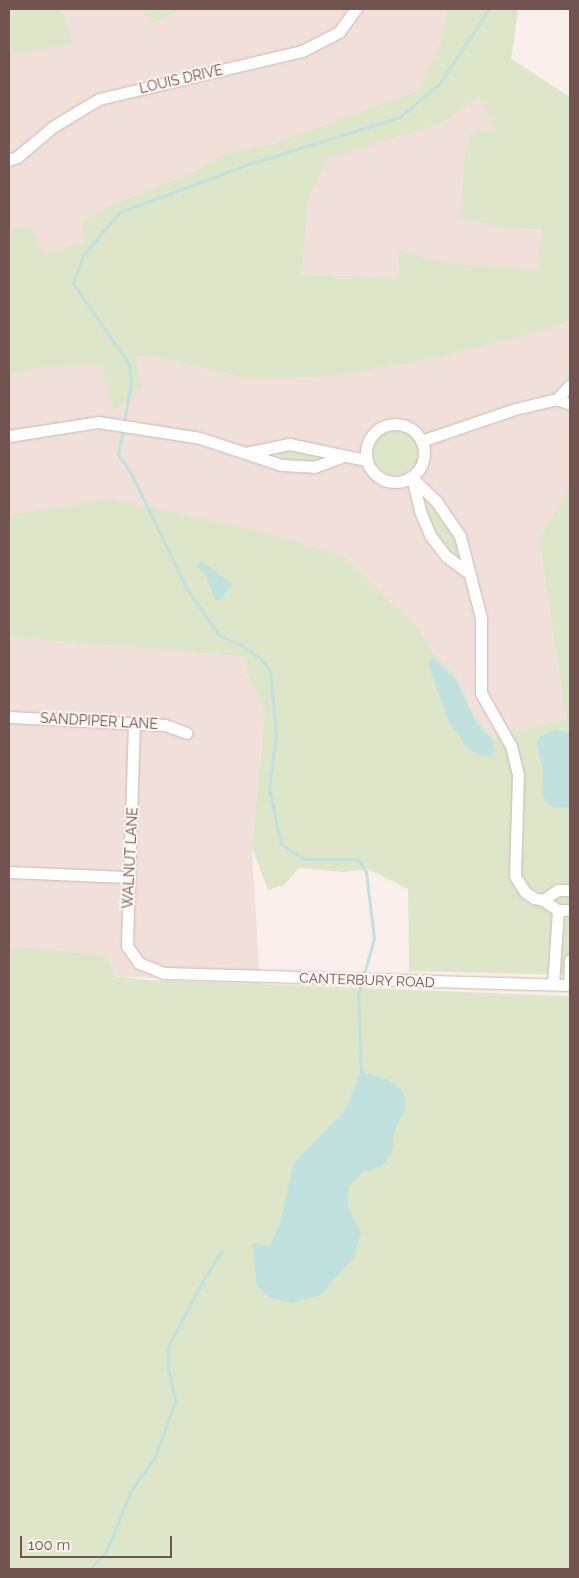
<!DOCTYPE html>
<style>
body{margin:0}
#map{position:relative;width:579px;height:1578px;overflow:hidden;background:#faefea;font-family:Raleway,sans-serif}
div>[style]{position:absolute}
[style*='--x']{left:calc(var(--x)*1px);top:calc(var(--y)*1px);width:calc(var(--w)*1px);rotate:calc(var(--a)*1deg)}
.residential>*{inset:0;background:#f1e0d9}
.green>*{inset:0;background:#dde6c9}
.round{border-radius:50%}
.water>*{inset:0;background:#c0e1dd}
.stream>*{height:3px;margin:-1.5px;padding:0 1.5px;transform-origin:1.5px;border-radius:1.5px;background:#c0e1dd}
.roads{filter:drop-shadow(0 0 1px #cdb8b4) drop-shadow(0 0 1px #cdb8b4)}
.minor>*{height:11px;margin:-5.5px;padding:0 5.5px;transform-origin:5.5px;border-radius:5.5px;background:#fff}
.minor>.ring{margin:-5.5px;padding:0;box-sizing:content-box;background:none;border:11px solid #fff;border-radius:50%}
span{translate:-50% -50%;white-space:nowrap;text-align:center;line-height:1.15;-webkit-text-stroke:4px #fdf4f0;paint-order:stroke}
.street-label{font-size:14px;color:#715350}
.frame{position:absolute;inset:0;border:10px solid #715350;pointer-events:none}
.scale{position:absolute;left:20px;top:1536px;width:152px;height:22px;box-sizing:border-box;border:2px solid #715350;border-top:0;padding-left:6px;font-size:15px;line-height:18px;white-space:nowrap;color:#715350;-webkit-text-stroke:4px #fdf4f0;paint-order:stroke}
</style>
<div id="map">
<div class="residential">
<i style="clip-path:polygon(9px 9px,518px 9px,511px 59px,547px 227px,546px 284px,116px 266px,9px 273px)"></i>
<i style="clip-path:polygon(570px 320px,570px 485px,539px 539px,566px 719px,493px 738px,475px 714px,456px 675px,433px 653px,417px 627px,36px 513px,9px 515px,9px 363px,68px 357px,152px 356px,250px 379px,558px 326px)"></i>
<i style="clip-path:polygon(9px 637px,246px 657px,247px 674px,265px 711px,252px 848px,260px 984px,114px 976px,107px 955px,9px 948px)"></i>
</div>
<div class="green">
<i style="clip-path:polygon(9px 9px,61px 9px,73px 44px,9px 55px)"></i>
<i style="clip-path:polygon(143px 9px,181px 9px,152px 23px)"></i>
<i style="clip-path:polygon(evenodd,448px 9px,518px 9px,511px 59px,570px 97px,570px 320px,558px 326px,435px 358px,333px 376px,250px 379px,152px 356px,135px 357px,142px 388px,113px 411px,101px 365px,46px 366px,9px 374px,9px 230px,30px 225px,44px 255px,84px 242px,83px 222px,105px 208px,194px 172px,225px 154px,273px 144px,418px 91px,441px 43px,448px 9px,479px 96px,496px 130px,471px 133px,465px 155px,460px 217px,506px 228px,543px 229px,537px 270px,444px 263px,398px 250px,400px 278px,301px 274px,308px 197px,328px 159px,441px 123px,479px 96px)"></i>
<i class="round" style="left:373px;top:429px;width:46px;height:46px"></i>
<i style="clip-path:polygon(285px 447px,330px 456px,313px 463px,283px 461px,279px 452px)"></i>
<i style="clip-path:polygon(570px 485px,570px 975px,409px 971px,408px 889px,368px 869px,343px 872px,299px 868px,284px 885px,268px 890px,252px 848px,265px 711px,247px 674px,246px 657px,9px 637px,9px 515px,113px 499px,259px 531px,343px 556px,417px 627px,433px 653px,456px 675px,475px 714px,493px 738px,566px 719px,539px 539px)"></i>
<i style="clip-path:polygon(432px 505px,455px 536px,461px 559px,453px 558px,440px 542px,424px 513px)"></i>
<i style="clip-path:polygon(9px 947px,107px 955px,114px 976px,147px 980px,570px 996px,570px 1569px,9px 1569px)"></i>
</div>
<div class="water">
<i style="clip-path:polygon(200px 560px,232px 584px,221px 599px,215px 600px,207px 577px,198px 567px)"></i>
<i style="clip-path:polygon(433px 658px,455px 679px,477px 724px,492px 739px,495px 751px,492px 756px,484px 757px,468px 749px,449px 722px,429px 667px,429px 660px)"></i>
<i style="clip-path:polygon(556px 730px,570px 732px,570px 808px,552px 807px,545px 800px,542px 790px,543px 769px,537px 744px,540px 737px)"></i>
<i style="clip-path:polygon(361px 1071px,393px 1082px,404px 1093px,405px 1109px,394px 1132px,392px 1152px,382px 1166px,363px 1172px,349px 1187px,348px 1207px,361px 1233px,354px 1257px,321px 1295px,291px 1303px,269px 1297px,257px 1286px,252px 1243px,270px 1246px,280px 1222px,294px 1163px,345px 1110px)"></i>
</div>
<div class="stream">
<i style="--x:124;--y:422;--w:39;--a:-80"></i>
<i style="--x:131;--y:384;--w:20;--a:-96"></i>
<i style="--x:129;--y:364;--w:98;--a:-124.7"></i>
<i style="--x:73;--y:283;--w:30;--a:-70"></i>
<i style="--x:83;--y:255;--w:57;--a:-49.3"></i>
<i style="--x:120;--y:212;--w:138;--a:-20.4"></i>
<i style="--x:249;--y:164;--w:158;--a:-17.3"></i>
<i style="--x:400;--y:117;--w:51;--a:-40.2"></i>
<i style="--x:439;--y:84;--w:90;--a:-56.3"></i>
<i style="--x:123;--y:429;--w:25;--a:101"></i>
<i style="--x:118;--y:454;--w:23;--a:56"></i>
<i style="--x:131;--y:473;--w:127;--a:64.4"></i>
<i style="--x:186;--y:588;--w:57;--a:54.9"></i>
<i style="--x:219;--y:635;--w:26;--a:25"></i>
<i style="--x:243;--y:646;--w:22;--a:36"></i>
<i style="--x:261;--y:659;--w:14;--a:51"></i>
<i style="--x:270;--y:670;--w:65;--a:84.7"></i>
<i style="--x:276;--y:735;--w:53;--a:97.5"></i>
<i style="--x:269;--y:788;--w:57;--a:77.9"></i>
<i style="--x:281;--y:844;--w:27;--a:34"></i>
<i style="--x:303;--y:859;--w:54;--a:0"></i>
<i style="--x:357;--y:859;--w:16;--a:55"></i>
<i style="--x:366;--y:872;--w:66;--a:83.1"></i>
<i style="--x:374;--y:938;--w:59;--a:105.7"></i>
<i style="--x:358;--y:995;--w:76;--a:87.7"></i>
<i style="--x:90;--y:1569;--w:23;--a:-47"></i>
<i style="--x:106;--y:1552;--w:67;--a:-68"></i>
<i style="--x:131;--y:1490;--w:41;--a:-54"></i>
<i style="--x:155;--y:1457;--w:59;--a:-70.3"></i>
<i style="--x:175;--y:1401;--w:35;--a:-102"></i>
<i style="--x:168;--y:1367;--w:20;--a:-90"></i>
<i style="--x:168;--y:1347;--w:81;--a:-62.2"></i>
<i style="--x:206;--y:1275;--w:29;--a:-56"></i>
</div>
<div class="roads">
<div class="minor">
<i style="--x:9;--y:160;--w:9;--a:-21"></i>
<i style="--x:17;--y:157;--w:48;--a:-40"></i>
<i style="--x:54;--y:126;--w:52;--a:-31"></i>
<i style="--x:99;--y:99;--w:209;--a:-13.3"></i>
<i style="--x:302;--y:51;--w:42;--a:-27.2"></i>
<i style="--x:339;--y:32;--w:29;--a:-54"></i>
<i style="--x:557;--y:399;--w:19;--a:-47"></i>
<i class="ring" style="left:366px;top:424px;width:47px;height:47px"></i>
<i style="--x:9;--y:436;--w:90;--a:-8.9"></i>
<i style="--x:98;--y:422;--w:103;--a:8.9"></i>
<i style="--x:200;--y:438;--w:85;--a:18.4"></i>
<i style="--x:281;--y:465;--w:33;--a:3"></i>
<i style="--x:314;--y:467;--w:29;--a:-20"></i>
<i style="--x:421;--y:441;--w:99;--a:-18.8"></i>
<i style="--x:515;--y:409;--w:43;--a:-13.4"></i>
<i style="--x:557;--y:399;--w:14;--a:21"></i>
<i style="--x:246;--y:453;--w:44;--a:-11.8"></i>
<i style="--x:289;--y:444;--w:79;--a:11.7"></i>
<i style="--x:411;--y:477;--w:35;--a:44"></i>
<i style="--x:436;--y:501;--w:42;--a:55.6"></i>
<i style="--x:460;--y:536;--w:85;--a:75.6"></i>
<i style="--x:481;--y:618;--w:75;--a:90"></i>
<i style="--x:481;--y:693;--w:61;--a:60.5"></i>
<i style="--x:511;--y:746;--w:30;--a:76"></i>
<i style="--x:518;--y:775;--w:101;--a:91.7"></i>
<i style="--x:515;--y:876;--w:19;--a:58"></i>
<i style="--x:525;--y:892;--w:11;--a:34"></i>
<i style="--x:534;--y:898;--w:9;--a:13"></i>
<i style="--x:543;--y:900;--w:18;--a:34"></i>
<i style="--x:558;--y:910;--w:12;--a:0"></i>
<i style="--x:412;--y:478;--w:34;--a:76"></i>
<i style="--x:420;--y:511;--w:26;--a:67"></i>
<i style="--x:430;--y:535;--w:26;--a:53"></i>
<i style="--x:446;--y:556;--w:26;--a:37"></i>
<i style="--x:9;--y:717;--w:156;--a:2.9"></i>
<i style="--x:165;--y:725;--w:23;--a:20"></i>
<i style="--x:134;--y:722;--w:224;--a:91.8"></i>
<i style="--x:127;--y:946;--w:21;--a:55"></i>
<i style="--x:139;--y:963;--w:27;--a:22"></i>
<i style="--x:164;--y:973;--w:406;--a:1.7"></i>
<i style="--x:9;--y:872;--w:118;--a:2.4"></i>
<i style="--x:543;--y:900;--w:18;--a:-34"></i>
<i style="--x:558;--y:890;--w:12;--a:0"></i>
<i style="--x:553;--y:984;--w:74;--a:-86.1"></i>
<i style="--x:569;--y:985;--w:25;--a:-88"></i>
</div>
</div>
<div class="street-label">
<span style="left:181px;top:79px;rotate:-13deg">LOUIS DRIVE</span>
<span style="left:99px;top:721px;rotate:3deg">SANDPIPER LANE</span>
<span style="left:130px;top:858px;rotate:-87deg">WALNUT LANE</span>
<span style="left:367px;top:980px;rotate:2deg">CANTERBURY ROAD</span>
</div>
<div class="frame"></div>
<div class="scale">100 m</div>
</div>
